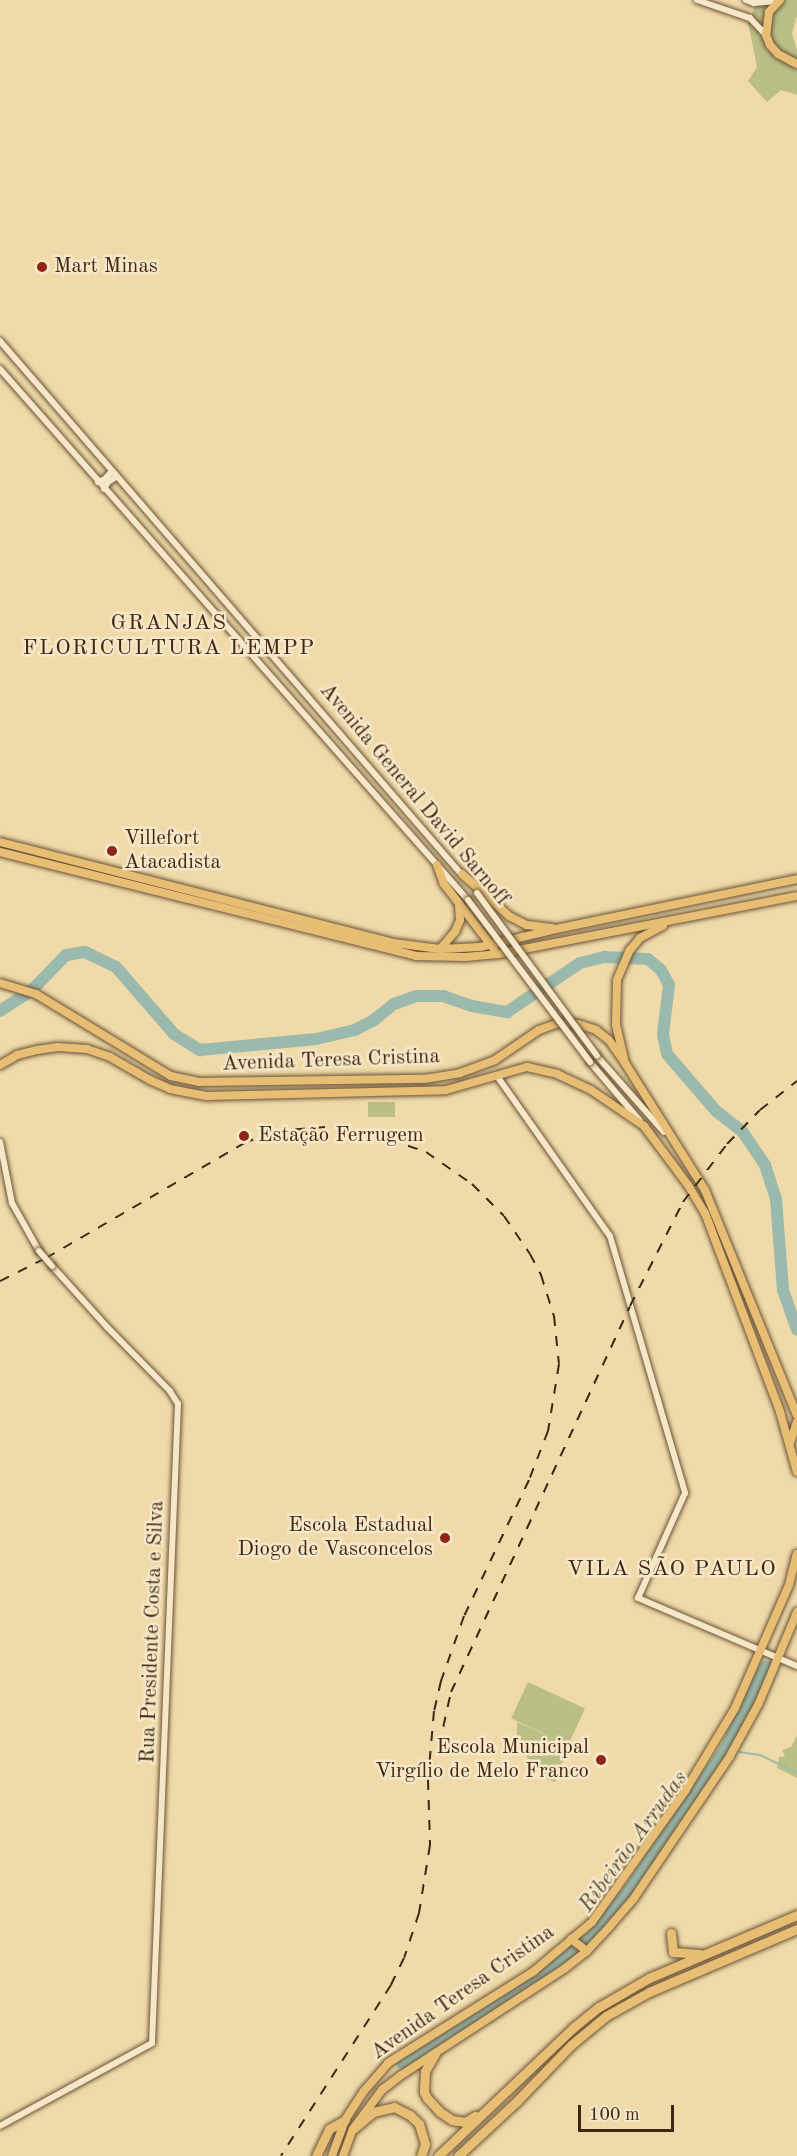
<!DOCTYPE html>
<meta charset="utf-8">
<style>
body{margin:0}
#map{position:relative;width:797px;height:2156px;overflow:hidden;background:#f0daa9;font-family:"Old Standard TT",serif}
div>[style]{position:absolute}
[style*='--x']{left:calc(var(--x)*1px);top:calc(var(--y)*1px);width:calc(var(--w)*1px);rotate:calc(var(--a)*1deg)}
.green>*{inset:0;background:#bbbf86;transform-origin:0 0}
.stream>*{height:2px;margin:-1px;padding:0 1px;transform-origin:1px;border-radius:1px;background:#9abaad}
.river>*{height:12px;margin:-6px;padding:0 6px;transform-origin:6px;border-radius:6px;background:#9abaad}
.roads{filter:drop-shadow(0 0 2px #6a5438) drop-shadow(0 0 2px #6a5438)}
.minor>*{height:6px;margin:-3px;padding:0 3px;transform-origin:3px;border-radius:3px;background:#f5e7c7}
.major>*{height:8px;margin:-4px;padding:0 4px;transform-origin:4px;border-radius:4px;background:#e8bd74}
.highway>*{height:9px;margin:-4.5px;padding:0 4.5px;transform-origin:4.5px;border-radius:4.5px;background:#e8bd74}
.rail>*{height:2px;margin-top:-1px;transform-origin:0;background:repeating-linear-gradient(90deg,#3e2713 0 10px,transparent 0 20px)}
.bridges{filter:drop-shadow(0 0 2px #6a5438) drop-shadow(0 0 2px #6a5438)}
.minor-bridge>*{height:6px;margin:-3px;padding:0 3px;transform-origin:3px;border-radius:3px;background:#f5e7c7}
.dots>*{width:16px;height:16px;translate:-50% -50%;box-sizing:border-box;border:3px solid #f5e7c7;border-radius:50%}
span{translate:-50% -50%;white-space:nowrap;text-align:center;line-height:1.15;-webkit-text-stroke:5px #f5e7c7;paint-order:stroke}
.poi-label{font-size:21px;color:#3e2713}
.left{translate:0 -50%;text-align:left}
.right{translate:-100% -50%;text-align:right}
.street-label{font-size:21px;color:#3e2713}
.neighbourhood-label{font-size:22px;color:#3e2713;letter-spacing:1.5px}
.water-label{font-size:22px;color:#554c3a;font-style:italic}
.scale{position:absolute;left:578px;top:2105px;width:96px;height:27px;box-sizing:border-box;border:3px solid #3e2713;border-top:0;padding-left:8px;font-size:18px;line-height:21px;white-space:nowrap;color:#3e2713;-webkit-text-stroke:4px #f5e7c7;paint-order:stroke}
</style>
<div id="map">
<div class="green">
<i style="clip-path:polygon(758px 0,797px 0,797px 16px,792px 33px,797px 50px,797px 95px,781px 90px,767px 102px,748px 81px,757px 67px,748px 23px)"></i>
<i style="left:395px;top:1102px;width:15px;height:27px;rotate:90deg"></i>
<i style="left:528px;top:1682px;width:63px;height:40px;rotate:25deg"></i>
<i style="clip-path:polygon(517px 1722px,569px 1745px,555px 1782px,547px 1779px,517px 1746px)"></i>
<i style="clip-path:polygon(797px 1735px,797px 1778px,777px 1768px,779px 1757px,785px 1756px,782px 1750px,791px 1747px)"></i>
</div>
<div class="stream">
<i style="--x:739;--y:1752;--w:21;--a:8"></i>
<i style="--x:760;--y:1755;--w:41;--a:25.9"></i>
</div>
<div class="river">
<i style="--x:0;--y:1011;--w:38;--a:-33"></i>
<i style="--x:32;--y:990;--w:49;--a:-45.8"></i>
<i style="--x:66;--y:955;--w:19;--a:-9"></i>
<i style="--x:85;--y:952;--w:34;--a:26"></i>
<i style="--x:116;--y:967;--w:89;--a:49.1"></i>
<i style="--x:174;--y:1034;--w:31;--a:32"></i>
<i style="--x:200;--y:1050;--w:117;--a:-5.4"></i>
<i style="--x:316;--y:1039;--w:40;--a:-13"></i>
<i style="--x:355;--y:1030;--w:21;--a:-28"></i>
<i style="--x:374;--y:1020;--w:26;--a:-39"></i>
<i style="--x:394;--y:1004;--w:23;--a:-20"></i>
<i style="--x:416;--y:996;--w:27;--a:0"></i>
<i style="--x:443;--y:996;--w:31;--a:19"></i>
<i style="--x:472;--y:1006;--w:36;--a:10"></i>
<i style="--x:507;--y:1012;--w:88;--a:-33.9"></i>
<i style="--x:580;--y:963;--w:25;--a:-14"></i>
<i style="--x:604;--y:957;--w:44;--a:2.6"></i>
<i style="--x:648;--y:959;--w:17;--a:40"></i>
<i style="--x:661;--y:970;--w:17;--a:62"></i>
<i style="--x:669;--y:985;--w:49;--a:97"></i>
<i style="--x:663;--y:1034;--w:20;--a:79"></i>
<i style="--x:667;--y:1054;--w:75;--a:49.3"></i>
<i style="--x:716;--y:1111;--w:33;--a:38"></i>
<i style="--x:742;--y:1131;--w:41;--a:55.9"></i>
<i style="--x:765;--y:1165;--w:36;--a:72"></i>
<i style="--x:776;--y:1199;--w:91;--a:85.6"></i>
<i style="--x:783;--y:1290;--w:42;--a:70.7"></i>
<i style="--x:402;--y:2063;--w:162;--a:-31.6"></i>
<i style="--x:540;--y:1978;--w:65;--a:-38.8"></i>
<i style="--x:591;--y:1937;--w:60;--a:-51"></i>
<i style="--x:629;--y:1890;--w:170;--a:-55.6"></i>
<i style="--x:725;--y:1750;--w:93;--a:-64"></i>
</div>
<div class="roads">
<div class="minor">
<i style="--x:697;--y:0;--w:56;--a:18.8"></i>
<i style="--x:750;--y:18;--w:23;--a:47"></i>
<i style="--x:746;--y:0;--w:9;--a:21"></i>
<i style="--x:754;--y:3;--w:22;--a:-5"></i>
<i style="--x:0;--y:341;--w:708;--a:49.13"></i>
<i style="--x:0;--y:369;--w:708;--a:48.61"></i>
<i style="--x:98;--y:482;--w:8;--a:-23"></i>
<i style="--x:105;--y:479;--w:9;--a:-49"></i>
<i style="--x:104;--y:489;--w:8;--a:-60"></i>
<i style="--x:108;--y:482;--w:9;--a:-32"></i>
<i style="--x:597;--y:1056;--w:101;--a:48.6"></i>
<i style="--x:590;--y:1062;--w:77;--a:49.7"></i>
<i style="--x:497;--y:1076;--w:196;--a:54.8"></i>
<i style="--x:610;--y:1236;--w:268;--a:73.7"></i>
<i style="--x:685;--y:1493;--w:115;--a:114.1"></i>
<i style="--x:638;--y:1598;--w:173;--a:23.2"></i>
<i style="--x:0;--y:1142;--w:62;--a:78.9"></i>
<i style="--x:12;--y:1203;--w:55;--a:60.6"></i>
<i style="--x:0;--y:2126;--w:173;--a:-28.6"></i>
<i style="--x:152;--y:2043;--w:640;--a:-87.67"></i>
<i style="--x:178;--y:1404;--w:15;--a:-122"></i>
<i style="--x:170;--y:1391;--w:90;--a:-134.5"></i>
<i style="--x:107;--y:1327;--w:82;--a:-132"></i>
</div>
<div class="major">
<i style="--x:780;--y:0;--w:16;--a:133"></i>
<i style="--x:769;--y:12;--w:23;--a:97"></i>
<i style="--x:766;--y:35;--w:11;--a:68"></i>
<i style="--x:770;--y:45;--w:12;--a:48"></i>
<i style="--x:778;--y:54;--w:21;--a:28"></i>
<i style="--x:0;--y:842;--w:407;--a:14.4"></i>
<i style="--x:394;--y:943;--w:46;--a:7.4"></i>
<i style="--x:440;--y:949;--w:40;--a:-2.9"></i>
<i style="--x:480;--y:947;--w:78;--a:-13.3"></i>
<i style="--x:556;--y:929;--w:246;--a:-11.7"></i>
<i style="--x:0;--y:852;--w:429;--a:14"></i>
<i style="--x:416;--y:956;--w:49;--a:1.2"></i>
<i style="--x:465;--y:957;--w:33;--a:-5"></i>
<i style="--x:498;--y:954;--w:305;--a:-11"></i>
<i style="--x:437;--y:865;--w:20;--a:70"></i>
<i style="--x:444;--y:884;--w:82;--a:52.4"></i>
<i style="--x:462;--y:874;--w:63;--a:41.8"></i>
<i style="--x:509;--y:916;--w:20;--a:27"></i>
<i style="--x:527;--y:925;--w:25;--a:7"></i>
<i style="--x:440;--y:949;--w:23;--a:-49"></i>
<i style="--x:455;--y:932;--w:13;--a:-67"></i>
<i style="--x:460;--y:920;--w:14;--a:-94"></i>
<i style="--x:0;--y:983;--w:38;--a:17"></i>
<i style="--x:36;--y:994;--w:158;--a:31.3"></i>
<i style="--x:171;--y:1076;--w:29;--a:12"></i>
<i style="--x:199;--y:1082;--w:225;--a:-0.8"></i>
<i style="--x:424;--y:1079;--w:36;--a:-9"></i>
<i style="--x:460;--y:1073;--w:37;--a:-20"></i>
<i style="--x:495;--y:1060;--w:53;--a:-34.3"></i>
<i style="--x:539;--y:1030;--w:20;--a:-20"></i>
<i style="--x:558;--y:1023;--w:20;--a:3"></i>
<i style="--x:578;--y:1024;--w:19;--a:18"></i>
<i style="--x:596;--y:1030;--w:16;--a:38"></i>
<i style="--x:609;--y:1040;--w:28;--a:55"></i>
<i style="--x:625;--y:1063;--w:150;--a:57.8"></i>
<i style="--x:705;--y:1190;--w:243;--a:67.8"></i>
<i style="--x:624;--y:1059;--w:35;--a:-103"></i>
<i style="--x:616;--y:1025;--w:45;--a:-88.7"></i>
<i style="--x:617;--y:980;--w:33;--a:-67"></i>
<i style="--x:630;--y:950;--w:16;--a:-50"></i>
<i style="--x:640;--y:938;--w:26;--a:-28"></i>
<i style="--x:0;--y:1065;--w:20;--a:-30"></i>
<i style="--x:17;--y:1055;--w:21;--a:-14"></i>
<i style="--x:37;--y:1050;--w:21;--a:-8"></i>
<i style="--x:58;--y:1047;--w:29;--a:4"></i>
<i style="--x:87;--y:1049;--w:24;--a:19"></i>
<i style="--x:110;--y:1057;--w:46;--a:29.9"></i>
<i style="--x:150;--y:1080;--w:22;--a:24"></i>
<i style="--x:170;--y:1089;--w:38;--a:11"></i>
<i style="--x:207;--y:1096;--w:239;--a:-1.4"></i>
<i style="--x:446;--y:1090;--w:84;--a:-15.9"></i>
<i style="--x:527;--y:1067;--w:31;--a:13"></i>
<i style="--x:557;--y:1074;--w:38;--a:25"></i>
<i style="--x:591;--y:1090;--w:64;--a:34.2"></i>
<i style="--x:644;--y:1126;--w:74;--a:53.3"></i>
<i style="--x:688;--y:1185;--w:33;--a:59"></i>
<i style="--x:705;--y:1213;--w:213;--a:69.3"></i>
<i style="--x:780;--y:1412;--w:62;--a:74.2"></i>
<i style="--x:790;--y:1443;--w:22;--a:-72"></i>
<i style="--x:571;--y:1939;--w:20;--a:37"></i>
<i style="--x:332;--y:2156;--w:38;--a:-70"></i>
<i style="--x:345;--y:2120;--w:35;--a:-57"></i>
<i style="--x:364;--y:2091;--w:37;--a:-49"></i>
<i style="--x:388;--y:2063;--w:173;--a:-32.2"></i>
<i style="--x:534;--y:1971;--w:76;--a:-40.2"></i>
<i style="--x:592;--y:1922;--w:161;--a:-54.6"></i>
<i style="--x:685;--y:1791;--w:97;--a:-58.9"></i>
<i style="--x:735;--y:1708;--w:134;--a:-66.3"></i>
<i style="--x:789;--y:1585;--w:32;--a:-76"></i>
<i style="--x:343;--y:2156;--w:29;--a:-70"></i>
<i style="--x:353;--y:2129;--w:49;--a:-53.4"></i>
<i style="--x:382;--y:2090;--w:23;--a:-38"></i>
<i style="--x:400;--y:2076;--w:196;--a:-33.1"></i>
<i style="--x:564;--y:1969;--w:29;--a:-38"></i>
<i style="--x:587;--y:1951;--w:34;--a:-47"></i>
<i style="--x:610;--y:1926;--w:37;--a:-49"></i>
<i style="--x:634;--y:1898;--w:171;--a:-55.9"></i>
<i style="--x:730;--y:1756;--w:60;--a:-61.3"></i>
<i style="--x:759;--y:1703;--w:99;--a:-67.3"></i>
</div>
<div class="highway">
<i style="--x:671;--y:1933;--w:19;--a:84"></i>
<i style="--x:673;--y:1952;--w:27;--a:4"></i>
<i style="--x:436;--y:2052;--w:22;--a:120"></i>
<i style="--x:425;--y:2071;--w:21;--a:93"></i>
<i style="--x:424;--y:2092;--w:7;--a:63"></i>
<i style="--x:427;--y:2098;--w:19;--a:47"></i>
<i style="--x:440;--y:2112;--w:14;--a:34"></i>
<i style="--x:452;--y:2120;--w:13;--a:9"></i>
<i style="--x:465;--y:2122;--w:12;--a:-31"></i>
<i style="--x:353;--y:2129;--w:26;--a:-40"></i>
<i style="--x:373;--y:2112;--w:22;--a:-13"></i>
<i style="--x:394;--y:2107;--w:18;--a:27"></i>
<i style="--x:410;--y:2115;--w:13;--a:45"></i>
<i style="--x:419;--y:2124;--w:21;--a:73"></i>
<i style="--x:425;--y:2144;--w:13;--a:108"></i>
<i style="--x:316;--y:2156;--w:30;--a:-64"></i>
<i style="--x:329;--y:2129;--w:18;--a:-29"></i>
<i style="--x:438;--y:2156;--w:187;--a:-43.5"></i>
<i style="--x:574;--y:2027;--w:32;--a:-39"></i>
<i style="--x:599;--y:2007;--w:58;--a:-30.1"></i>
<i style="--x:649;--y:1978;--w:161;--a:-23.1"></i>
<i style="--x:458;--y:2156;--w:79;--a:-43"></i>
<i style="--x:516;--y:2102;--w:79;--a:-46"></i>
<i style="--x:571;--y:2045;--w:45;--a:-39.6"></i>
<i style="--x:606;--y:2016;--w:49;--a:-29.2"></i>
<i style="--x:649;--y:1992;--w:161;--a:-23.1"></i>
</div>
</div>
<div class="rail">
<i style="--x:0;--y:1281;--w:51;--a:-26.6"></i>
<i style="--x:46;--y:1258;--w:229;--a:-30.1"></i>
<i style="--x:244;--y:1143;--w:33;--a:-21"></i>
<i style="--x:275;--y:1131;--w:63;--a:-4.5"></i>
<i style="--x:338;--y:1126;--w:33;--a:12"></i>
<i style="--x:370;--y:1133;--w:59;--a:18.7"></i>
<i style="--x:426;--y:1152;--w:56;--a:34.8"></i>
<i style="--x:472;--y:1184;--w:45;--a:45"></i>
<i style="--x:504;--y:1216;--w:46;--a:55.6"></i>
<i style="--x:530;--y:1254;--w:24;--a:62"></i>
<i style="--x:541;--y:1275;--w:43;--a:72.4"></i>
<i style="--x:554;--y:1316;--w:48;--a:84.1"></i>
<i style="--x:559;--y:1364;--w:68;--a:99.3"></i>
<i style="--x:548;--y:1431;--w:53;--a:111.2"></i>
<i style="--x:529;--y:1480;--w:151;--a:115.5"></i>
<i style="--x:464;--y:1616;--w:69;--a:109.5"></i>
<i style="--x:441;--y:1681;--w:31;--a:103"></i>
<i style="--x:434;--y:1711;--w:69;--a:95"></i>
<i style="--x:428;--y:1780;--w:65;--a:88.2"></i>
<i style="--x:430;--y:1845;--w:69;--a:99.2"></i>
<i style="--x:419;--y:1913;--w:47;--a:108.4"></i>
<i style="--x:404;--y:1958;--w:30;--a:116"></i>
<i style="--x:391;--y:1985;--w:203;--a:122.8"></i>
<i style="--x:439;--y:1746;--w:55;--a:-77.5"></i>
<i style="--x:451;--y:1692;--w:425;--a:-65.1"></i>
<i style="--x:630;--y:1306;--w:117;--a:-63"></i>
<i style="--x:683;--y:1202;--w:73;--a:-52.8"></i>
<i style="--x:727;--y:1144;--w:47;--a:-45.9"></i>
<i style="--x:760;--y:1110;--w:47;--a:-38.1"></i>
</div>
<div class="bridges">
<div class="minor-bridge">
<i style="--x:477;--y:893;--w:202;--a:53.6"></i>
<i style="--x:468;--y:900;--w:203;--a:53"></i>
<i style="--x:39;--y:1251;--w:20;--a:49"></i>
</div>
</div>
<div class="dots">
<i style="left:42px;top:267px;background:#8f2418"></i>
<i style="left:112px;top:851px;background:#8f2418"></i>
<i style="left:244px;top:1136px;background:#8f2418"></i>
<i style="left:445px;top:1538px;background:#8f2418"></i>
<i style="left:601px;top:1760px;background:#8f2418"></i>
</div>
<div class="poi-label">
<span class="left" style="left:54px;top:267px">Mart Minas</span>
<span class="left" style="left:124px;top:851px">Villefort<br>Atacadista</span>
<span class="left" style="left:258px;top:1136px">Estação Ferrugem</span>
<span class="right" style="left:433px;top:1538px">Escola Estadual<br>Diogo de Vasconcelos</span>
<span class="right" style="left:589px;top:1760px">Escola Municipal<br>Virgílio de Melo Franco</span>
</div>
<div class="street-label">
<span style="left:414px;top:795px;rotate:50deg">Avenida General David Sarnoff</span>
<span style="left:331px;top:1061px;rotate:-2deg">Avenida Teresa Cristina</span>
<span style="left:153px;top:1632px;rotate:-88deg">Rua Presidente Costa e Silva</span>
<span style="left:463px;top:1993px;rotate:-35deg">Avenida Teresa Cristina</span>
</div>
<div class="neighbourhood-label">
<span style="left:169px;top:636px">GRANJAS<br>FLORICULTURA LEMPP</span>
<span style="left:672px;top:1570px">VILA SÃO PAULO</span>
</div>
<div class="water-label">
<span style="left:634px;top:1842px;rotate:-54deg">Ribeirão Arrudas</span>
</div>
<div class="scale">100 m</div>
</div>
